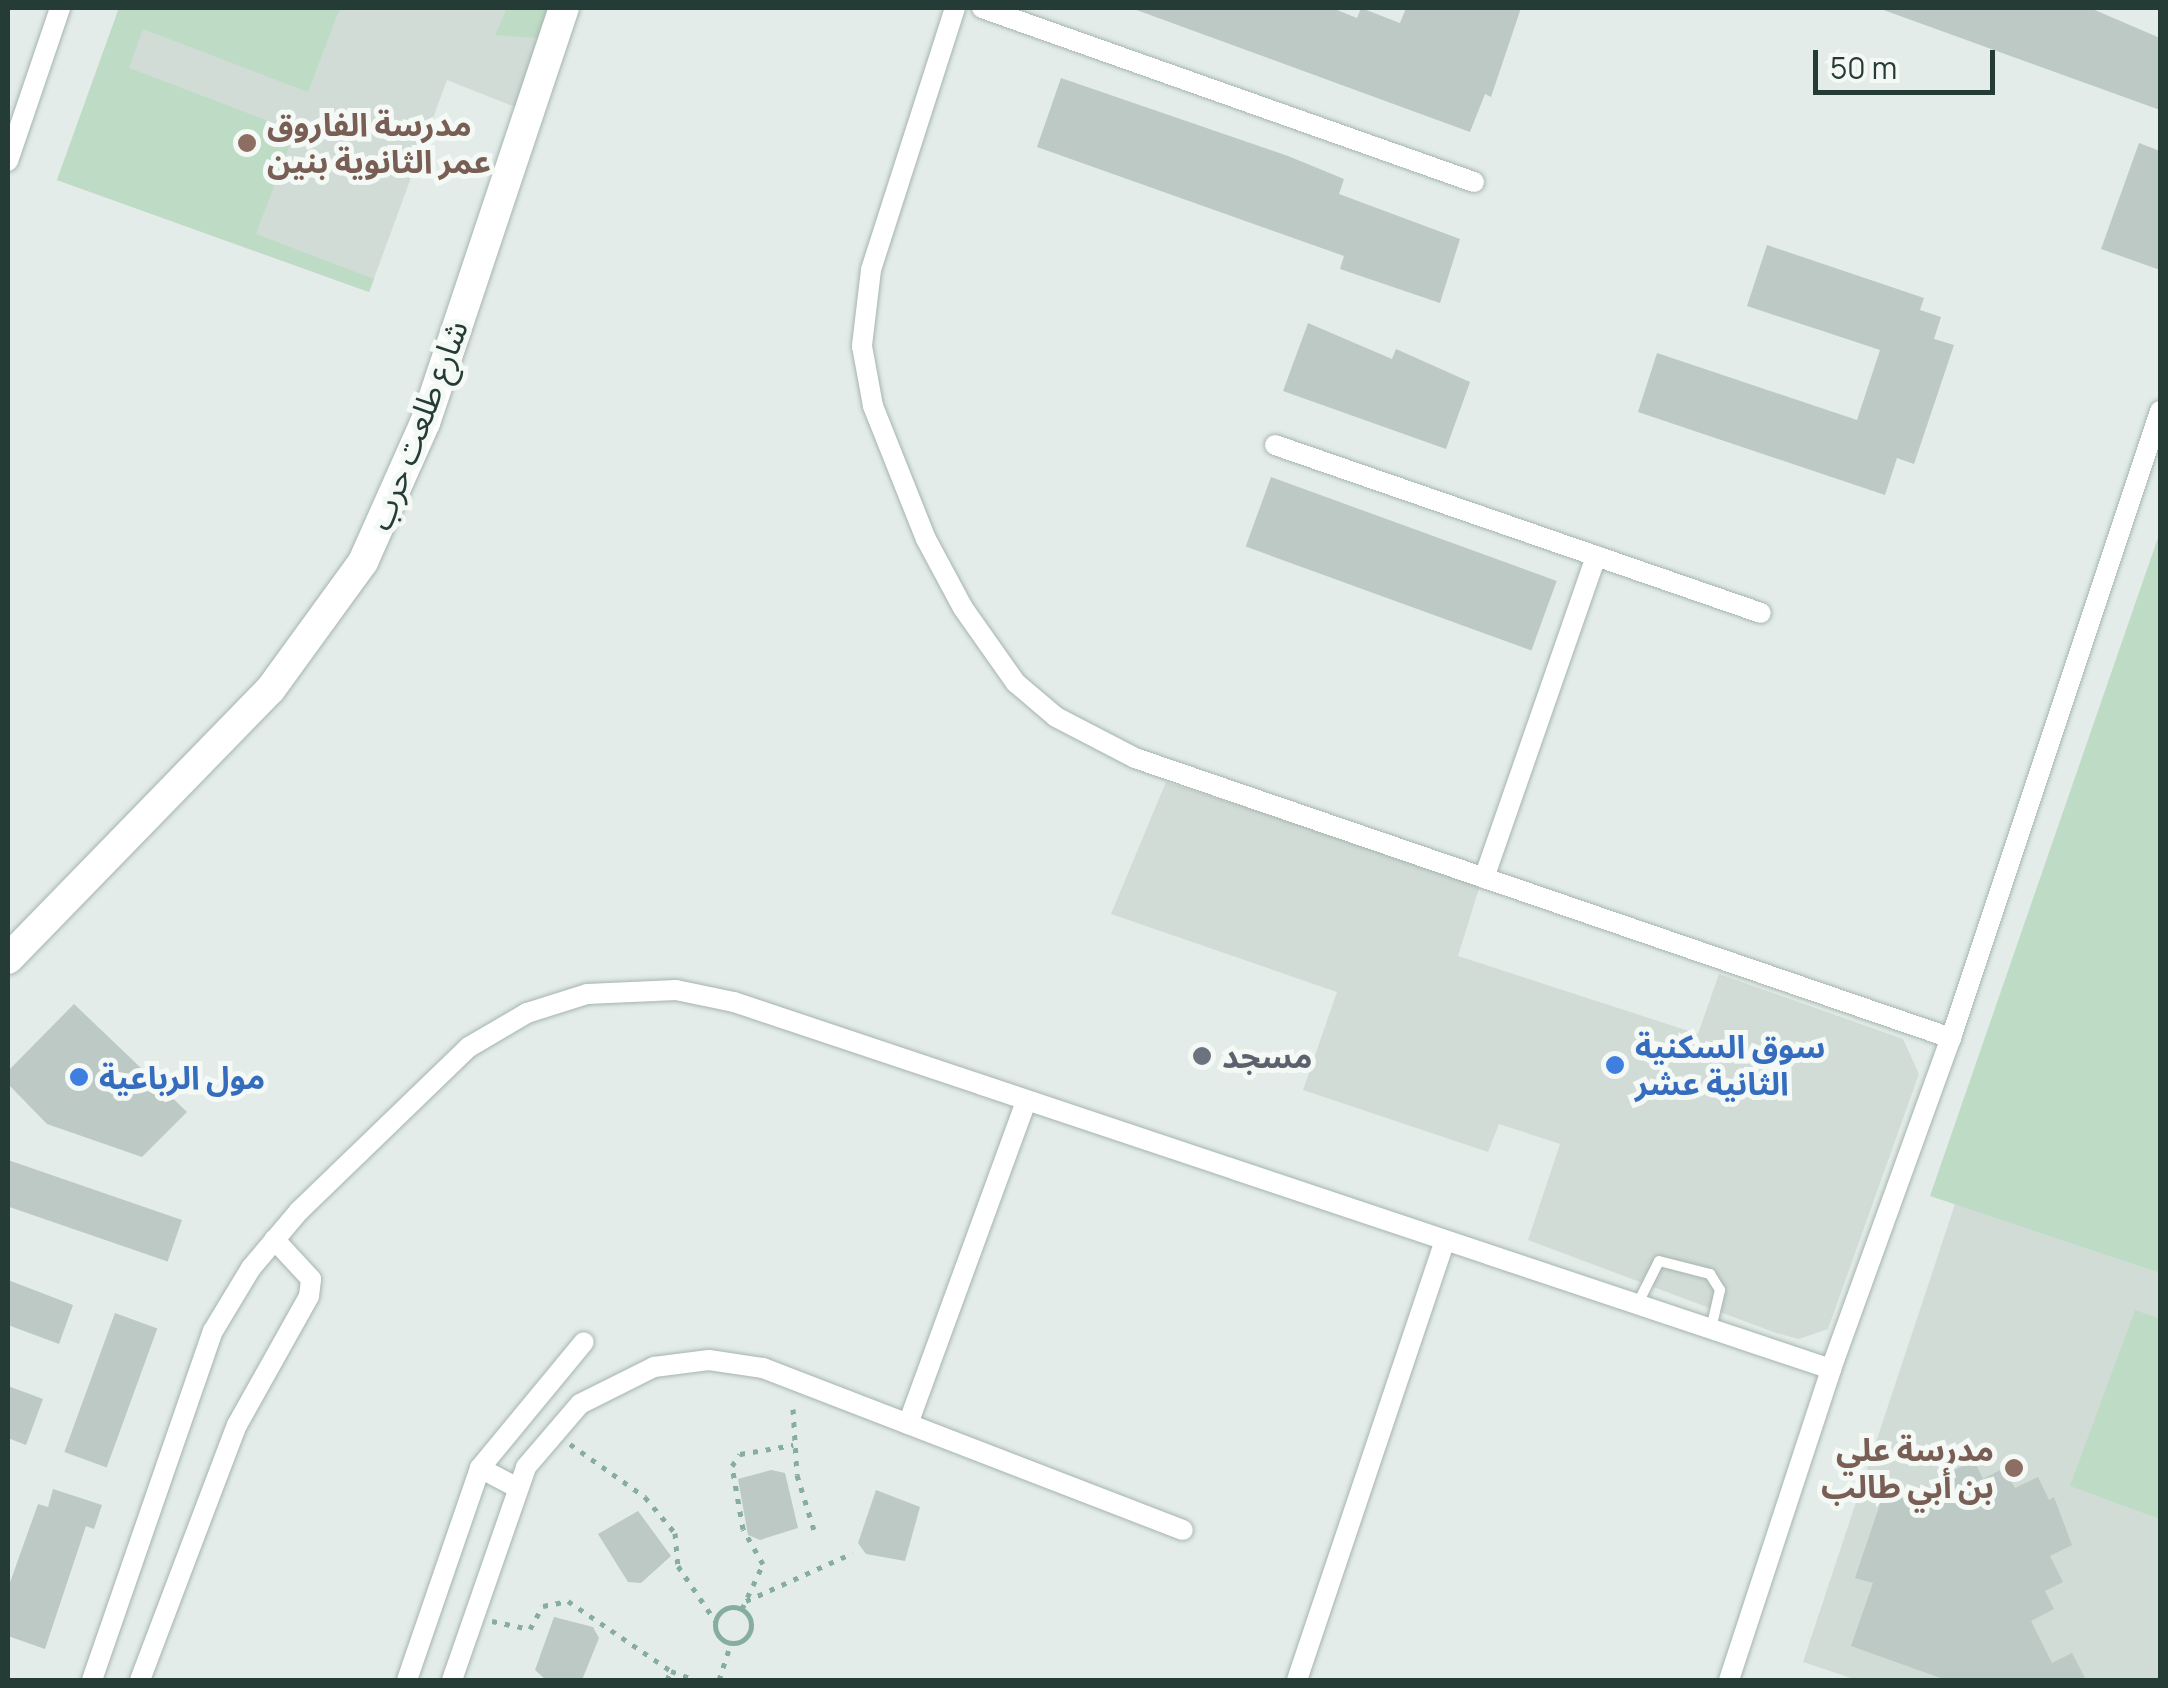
<!DOCTYPE html>
<meta charset="utf-8">
<style>
body{margin:0}
#map{position:relative;width:2168px;height:1688px;overflow:hidden;background:#e3ece8;font-family:Manrope,"Noto Sans Arabic",sans-serif}
div>[style]{position:absolute}
[style*='--x']{left:calc(var(--x)*1px);top:calc(var(--y)*1px);width:calc(var(--w)*1px);rotate:calc(var(--a)*1deg)}
.built>*{inset:0;background:#d2dcd7}
.green>*{inset:0;background:#bedbc5}
.building>*{inset:0;background:#bcc9c4;transform-origin:0 0}
.path>*{height:5px;margin-top:-2.5px;transform-origin:0;background:repeating-linear-gradient(90deg,#86ad9f 0 5px,transparent 0 13px)}
.path>.ring{margin:-2.5px;padding:0;box-sizing:content-box;background:none;border:5px solid #86ad9f;border-radius:50%}
.roads{filter:drop-shadow(0 0 2px #a6b4af) drop-shadow(0 0 2px #a6b4af)}
.lane>*{height:10px;margin:-5px;padding:0 5px;transform-origin:5px;border-radius:5px;background:#fff}
.street>*{height:20px;margin:-10px;padding:0 10px;transform-origin:10px;border-radius:10px;background:#fff}
.secondary>*{height:30px;margin:-15px;padding:0 15px;transform-origin:15px;border-radius:15px;background:#fff}
.dots>*{width:28px;height:28px;translate:-50% -50%;box-sizing:border-box;border:5px solid #f4f9f6;border-radius:50%}
span{translate:-50% -50%;white-space:nowrap;text-align:center;line-height:1.15;-webkit-text-stroke:10px #f4f9f6;paint-order:stroke}
.education-label{font-size:32px;color:#785e54;font-weight:700}
.left{translate:0 -50%;text-align:left}
.right{translate:-100% -50%;text-align:right}
.street-label{font-size:32px;color:#243c35}
.shop-label{font-size:32px;color:#366cbe;font-weight:700}
.worship-label{font-size:32px;color:#5b616d;font-weight:700}
.frame{position:absolute;inset:0;border:10px solid #243c35;pointer-events:none}
.scale{position:absolute;left:1813px;top:50px;width:182px;height:45px;box-sizing:border-box;border:5px solid #243c35;border-top:0;padding-left:12px;font-size:30px;line-height:35px;white-space:nowrap;color:#243c35;-webkit-text-stroke:8px #f4f9f6;paint-order:stroke}
</style>
<div id="map">
<div class="built">
<i style="clip-path:polygon(119px 8px,549px 8px,515px 107px,447px 80px,369px 292px,57px 180px)"></i>
<i style="clip-path:polygon(1166px 782px,1481px 882px,1458px 956px,1698px 1034px,1719px 974px,1903px 1039px,1919px 1074px,1828px 1329px,1799px 1339px,1776px 1333px,1528px 1240px,1560px 1144px,1499px 1124px,1488px 1152px,1303px 1090px,1337px 992px,1111px 914px)"></i>
<i style="clip-path:polygon(1955px 1204px,2160px 1273px,2160px 1680px,1857px 1680px,1803px 1662px)"></i>
</div>
<div class="green">
<i style="clip-path:polygon(119px 8px,340px 8px,308px 92px,143px 29px,129px 68px,295px 131px,256px 234px,374px 279px,369px 292px,57px 180px)"></i>
<i style="clip-path:polygon(507px 8px,549px 8px,538px 38px,495px 35px)"></i>
<i style="clip-path:polygon(2160px 532px,2160px 1273px,1930px 1196px)"></i>
<i style="clip-path:polygon(2135px 1310px,2160px 1319px,2160px 1519px,2070px 1486px)"></i>
</div>
<div class="building">
<i style="clip-path:polygon(1131px 8px,1332px 8px,1357px 18px,1361px 8px,1400px 23px,1406px 8px,1521px 8px,1491px 97px,1485px 94px,1470px 132px)"></i>
<i style="clip-path:polygon(1878px 8px,2090px 8px,2160px 38px,2160px 110px)"></i>
<i style="clip-path:polygon(1061px 78px,1288px 156px,1344px 179px,1339px 194px,1460px 239px,1440px 303px,1340px 269px,1344px 256px,1037px 147px)"></i>
<i style="clip-path:polygon(2139px 143px,2160px 151px,2160px 270px,2101px 249px)"></i>
<i style="clip-path:polygon(1767px 245px,1924px 298px,1920px 310px,1941px 317px,1934px 339px,1954px 345px,1914px 464px,1897px 458px,1885px 495px,1638px 412px,1657px 353px,1857px 420px,1880px 350px,1747px 306px)"></i>
<i style="clip-path:polygon(1308px 323px,1392px 359px,1396px 349px,1470px 382px,1446px 449px,1283px 391px)"></i>
<i style="left:1271px;top:477px;width:304px;height:74px;rotate:20deg"></i>
<i style="clip-path:polygon(74px 1004px,187px 1112px,142px 1157px,47px 1124px,8px 1084px,8px 1071px)"></i>
<i style="left:8px;top:1160px;width:184px;height:44px;rotate:19deg"></i>
<i style="clip-path:polygon(8px 1280px,73px 1305px,59px 1344px,8px 1325px)"></i>
<i style="left:115px;top:1313px;width:45px;height:148px;rotate:20deg"></i>
<i style="clip-path:polygon(8px 1386px,43px 1399px,26px 1445px,8px 1438px)"></i>
<i style="clip-path:polygon(1974px 1460px,1983px 1479px,2004px 1468px,2015px 1488px,2038px 1477px,2049px 1500px,2054px 1497px,2072px 1545px,2050px 1556px,2063px 1582px,2045px 1591px,2054px 1609px,2031px 1621px,2052px 1663px,2072px 1653px,2086px 1680px,1946px 1680px,1851px 1646px,1873px 1583px,1855px 1578px,1884px 1492px,1916px 1503px,1922px 1485px,1936px 1490px,1941px 1477px)"></i>
<i style="clip-path:polygon(771px 1470px,785px 1473px,798px 1528px,760px 1540px,748px 1535px,738px 1479px)"></i>
<i style="clip-path:polygon(53px 1489px,102px 1505px,94px 1529px,86px 1526px,45px 1649px,8px 1636px,8px 1588px,38px 1504px,48px 1507px)"></i>
<i style="clip-path:polygon(876px 1490px,920px 1507px,905px 1561px,866px 1554px,858px 1543px)"></i>
<i style="clip-path:polygon(638px 1511px,671px 1556px,641px 1583px,628px 1582px,598px 1534px)"></i>
<i style="clip-path:polygon(554px 1617px,593px 1627px,599px 1638px,582px 1680px,546px 1680px,535px 1670px)"></i>
</div>
<div class="path">
<i style="--x:793;--y:1409;--w:66;--a:86.5"></i>
<i style="--x:797;--y:1475;--w:58;--a:72.8"></i>
<i style="--x:570;--y:1444;--w:92;--a:35.2"></i>
<i style="--x:645;--y:1497;--w:47;--a:50.2"></i>
<i style="--x:675;--y:1533;--w:33;--a:85"></i>
<i style="--x:678;--y:1566;--w:68;--a:55.8"></i>
<i style="--x:746;--y:1601;--w:117;--a:-24.2"></i>
<i class="ring" style="left:715px;top:1607px;width:31px;height:31px"></i>
<i style="--x:742;--y:1609;--w:50;--a:-65"></i>
<i style="--x:763;--y:1564;--w:40;--a:-119.7"></i>
<i style="--x:743;--y:1529;--w:64;--a:-99.9"></i>
<i style="--x:732;--y:1466;--w:14;--a:-56"></i>
<i style="--x:740;--y:1454;--w:54;--a:-9.6"></i>
<i style="--x:492;--y:1621;--w:39;--a:12"></i>
<i style="--x:530;--y:1629;--w:26;--a:-61"></i>
<i style="--x:543;--y:1606;--w:25;--a:-11"></i>
<i style="--x:568;--y:1601;--w:125;--a:34.2"></i>
<i style="--x:671;--y:1671;--w:27;--a:20"></i>
<i style="--x:667;--y:1680;--w:10;--a:-66"></i>
<i style="--x:719;--y:1680;--w:40;--a:-72"></i>
</div>
<div class="roads">
<div class="lane">
<i style="--x:1637;--y:1305;--w:49;--a:-63.4"></i>
<i style="--x:1659;--y:1261;--w:53;--a:14.3"></i>
<i style="--x:1710;--y:1274;--w:19;--a:58"></i>
<i style="--x:1720;--y:1290;--w:44;--a:103.1"></i>
</div>
<div class="street">
<i style="--x:955;--y:8;--w:275;--a:107.8"></i>
<i style="--x:871;--y:270;--w:77;--a:96.8"></i>
<i style="--x:862;--y:346;--w:61;--a:79.6"></i>
<i style="--x:873;--y:406;--w:143;--a:68.3"></i>
<i style="--x:926;--y:539;--w:78;--a:61.8"></i>
<i style="--x:963;--y:608;--w:92;--a:54.8"></i>
<i style="--x:1016;--y:683;--w:52;--a:40.4"></i>
<i style="--x:1056;--y:717;--w:89;--a:27.4"></i>
<i style="--x:1135;--y:758;--w:863;--a:18.94"></i>
<i style="--x:982;--y:8;--w:522;--a:19.48"></i>
<i style="--x:8;--y:161;--w:162;--a:-71.2"></i>
<i style="--x:1275;--y:445;--w:514;--a:19.07"></i>
<i style="--x:1484;--y:878;--w:341;--a:-70.8"></i>
<i style="--x:908;--y:1424;--w:344;--a:-69.9"></i>
<i style="--x:480;--y:1468;--w:40;--a:28"></i>
<i style="--x:92;--y:1680;--w:369;--a:-70.9"></i>
<i style="--x:213;--y:1331;--w:74;--a:-58.9"></i>
<i style="--x:251;--y:1268;--w:75;--a:-49.9"></i>
<i style="--x:299;--y:1211;--w:236;--a:-44"></i>
<i style="--x:469;--y:1047;--w:67;--a:-30.4"></i>
<i style="--x:527;--y:1013;--w:63;--a:-17.6"></i>
<i style="--x:587;--y:994;--w:89;--a:-2.6"></i>
<i style="--x:676;--y:990;--w:59;--a:11.7"></i>
<i style="--x:734;--y:1002;--w:1157;--a:18.5"></i>
<i style="--x:1831;--y:1369;--w:352;--a:-70.1"></i>
<i style="--x:1951;--y:1038;--w:661;--a:-71.57"></i>
<i style="--x:140;--y:1680;--w:273;--a:-69.2"></i>
<i style="--x:237;--y:1425;--w:148;--a:-60.8"></i>
<i style="--x:309;--y:1296;--w:17;--a:-83"></i>
<i style="--x:311;--y:1279;--w:54;--a:-132.8"></i>
<i style="--x:407;--y:1680;--w:224;--a:-71"></i>
<i style="--x:480;--y:1468;--w:163;--a:-50.5"></i>
<i style="--x:452;--y:1680;--w:225;--a:-70.8"></i>
<i style="--x:526;--y:1467;--w:83;--a:-49.4"></i>
<i style="--x:580;--y:1404;--w:83;--a:-26.6"></i>
<i style="--x:654;--y:1367;--w:55;--a:-7.3"></i>
<i style="--x:709;--y:1360;--w:55;--a:8.4"></i>
<i style="--x:763;--y:1368;--w:450;--a:21.1"></i>
<i style="--x:1297;--y:1680;--w:461;--a:-71.4"></i>
<i style="--x:1729;--y:1680;--w:327;--a:-71.8"></i>
</div>
<div class="secondary">
<i style="--x:8;--y:959;--w:376;--a:-45.8"></i>
<i style="--x:270;--y:690;--w:158;--a:-54"></i>
<i style="--x:363;--y:562;--w:152;--a:-66"></i>
<i style="--x:425;--y:423;--w:438;--a:-71.5"></i>
</div>
</div>
<div class="dots">
<i style="left:247px;top:143px;background:#8d6e63"></i>
<i style="left:1202px;top:1056px;background:#6b7280"></i>
<i style="left:1615px;top:1065px;background:#3f7fe0"></i>
<i style="left:79px;top:1077px;background:#3f7fe0"></i>
<i style="left:2014px;top:1468px;background:#8d6e63"></i>
</div>
<div class="education-label">
<span class="left" style="left:267px;top:143px">مدرسة الفاروق<br>عمر الثانوية بنين</span>
<span class="right" style="left:1994px;top:1468px">مدرسة علي<br>بن أبي طالب</span>
</div>
<div class="street-label">
<span style="left:418px;top:425px;rotate:-69deg">شارع طلعت حرب</span>
</div>
<div class="shop-label">
<span class="left" style="left:1635px;top:1065px">سوق السكنية<br>الثانية عشر</span>
<span class="left" style="left:99px;top:1077px">مول الرباعية</span>
</div>
<div class="worship-label">
<span class="left" style="left:1222px;top:1056px">مسجد</span>
</div>
<div class="frame"></div>
<div class="scale">50 m</div>
</div>
